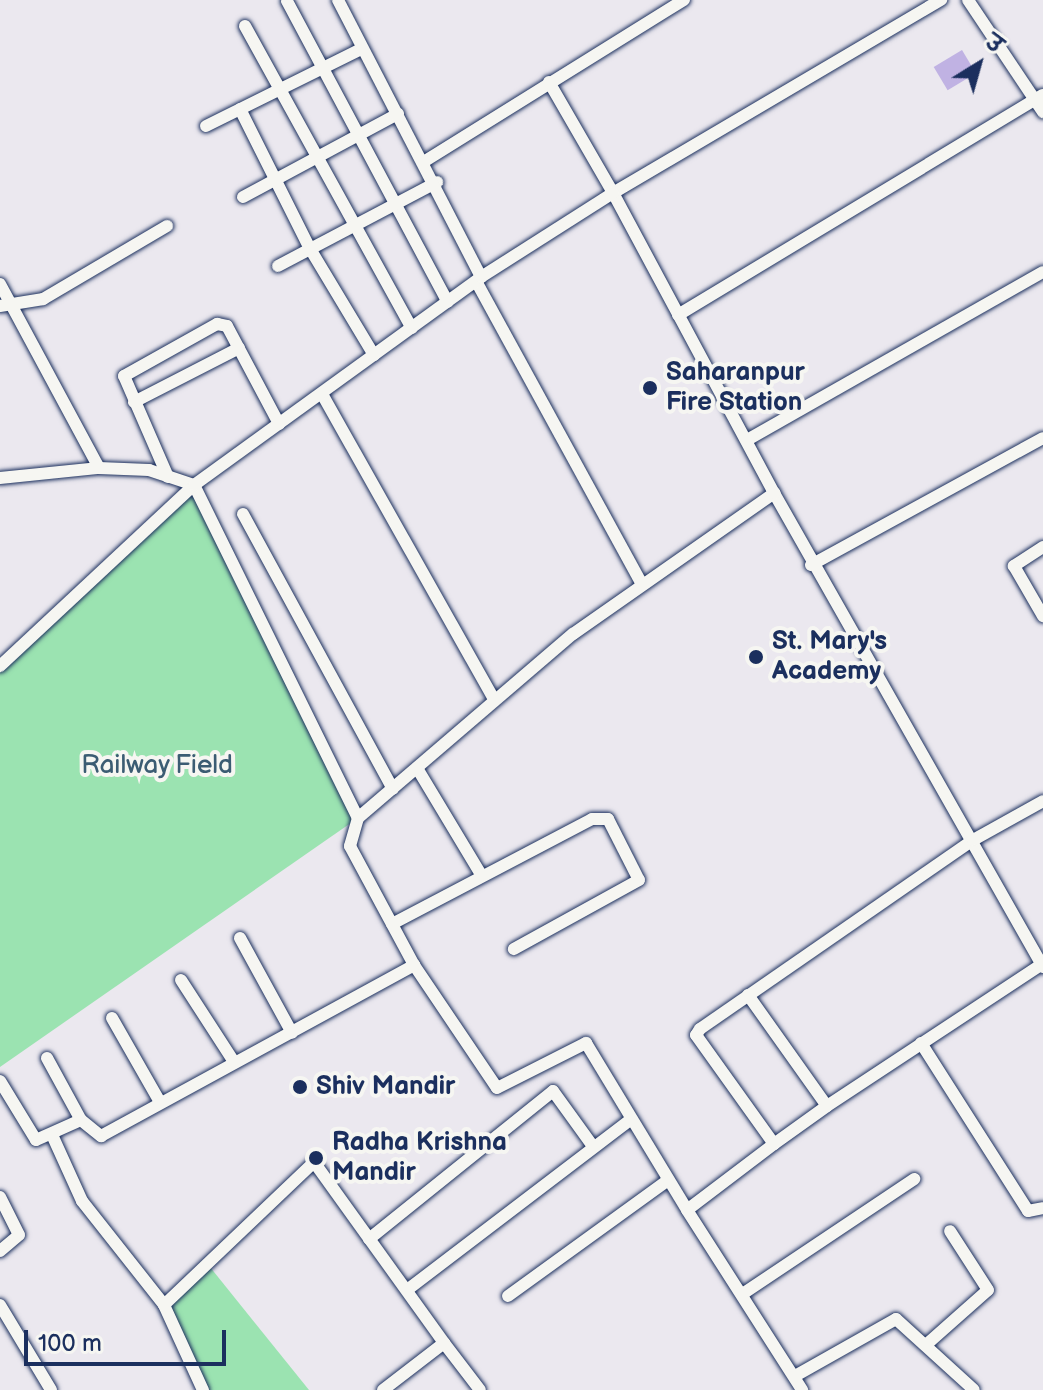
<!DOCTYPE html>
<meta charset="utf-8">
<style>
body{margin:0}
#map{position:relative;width:1043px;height:1390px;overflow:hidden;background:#ebe8ef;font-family:"Balsamiq Sans","Playpen Sans Deva",sans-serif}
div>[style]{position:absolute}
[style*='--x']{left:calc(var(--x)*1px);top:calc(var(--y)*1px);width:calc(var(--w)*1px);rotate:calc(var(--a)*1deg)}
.green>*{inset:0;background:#9be3b1}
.building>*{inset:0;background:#c0b2e3;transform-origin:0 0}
.roads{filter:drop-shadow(0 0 2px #1b2f5e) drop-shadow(0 0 2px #1b2f5e)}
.minor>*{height:12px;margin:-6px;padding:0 6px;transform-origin:6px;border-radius:6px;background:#f6f6f2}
.dots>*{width:22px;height:22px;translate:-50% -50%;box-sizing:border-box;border:4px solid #f6f6f2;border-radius:50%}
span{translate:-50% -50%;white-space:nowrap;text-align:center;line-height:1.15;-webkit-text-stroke:8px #f6f6f2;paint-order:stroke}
.poi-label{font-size:26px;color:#1b2f5e;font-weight:700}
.left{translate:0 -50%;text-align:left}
.park-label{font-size:26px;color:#3b5c73}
.north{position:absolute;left:939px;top:24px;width:80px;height:80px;-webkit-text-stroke:6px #f6f6f2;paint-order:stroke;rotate:37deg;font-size:22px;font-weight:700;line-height:32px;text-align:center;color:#1b2f5e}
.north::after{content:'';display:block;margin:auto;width:28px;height:36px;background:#1b2f5e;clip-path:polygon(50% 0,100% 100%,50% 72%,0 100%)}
.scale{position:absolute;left:24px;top:1330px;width:202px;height:36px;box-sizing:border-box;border:4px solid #1b2f5e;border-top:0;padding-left:10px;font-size:24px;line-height:28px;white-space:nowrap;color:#1b2f5e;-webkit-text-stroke:6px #f6f6f2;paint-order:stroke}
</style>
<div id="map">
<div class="green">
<i style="clip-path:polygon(194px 485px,358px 818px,0 1067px,0 667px)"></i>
<i style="clip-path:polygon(210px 1267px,309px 1390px,209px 1390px,164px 1305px)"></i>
</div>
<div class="building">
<i style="left:962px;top:50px;width:27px;height:33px;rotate:59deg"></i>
</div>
<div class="roads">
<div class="minor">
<i style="--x:968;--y:0;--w:135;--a:56.2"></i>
<i style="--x:287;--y:1;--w:341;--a:61.9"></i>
<i style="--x:245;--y:26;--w:345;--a:61.1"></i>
<i style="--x:549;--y:82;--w:128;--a:60"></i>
<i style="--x:613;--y:193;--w:381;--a:-30.5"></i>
<i style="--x:240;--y:109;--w:154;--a:63.4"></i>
<i style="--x:309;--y:247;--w:126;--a:59"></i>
<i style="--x:206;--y:126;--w:173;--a:-26.4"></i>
<i style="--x:425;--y:161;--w:305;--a:-31.9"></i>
<i style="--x:243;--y:197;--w:176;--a:-28.2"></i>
<i style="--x:278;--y:266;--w:180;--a:-27.8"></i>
<i style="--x:477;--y:283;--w:344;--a:61.3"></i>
<i style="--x:0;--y:284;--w:209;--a:61.7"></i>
<i style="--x:0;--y:306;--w:44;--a:-9.2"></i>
<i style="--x:43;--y:299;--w:144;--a:-30.5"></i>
<i style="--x:678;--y:315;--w:426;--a:-31.1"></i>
<i style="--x:322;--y:394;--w:350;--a:60.6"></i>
<i style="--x:134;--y:402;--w:118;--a:-27.2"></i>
<i style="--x:747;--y:440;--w:340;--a:-29.6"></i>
<i style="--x:168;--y:477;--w:110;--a:-113.5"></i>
<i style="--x:124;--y:376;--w:107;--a:-29.2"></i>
<i style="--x:217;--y:324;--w:10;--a:11"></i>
<i style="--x:227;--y:326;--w:111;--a:62"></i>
<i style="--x:0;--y:478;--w:100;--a:-5.8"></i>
<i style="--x:99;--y:468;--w:50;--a:2.3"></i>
<i style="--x:149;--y:470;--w:47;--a:18.4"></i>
<i style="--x:194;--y:485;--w:371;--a:63.8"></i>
<i style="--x:774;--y:493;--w:545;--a:60.42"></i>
<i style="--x:243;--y:514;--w:313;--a:61.4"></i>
<i style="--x:1043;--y:547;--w:35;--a:147"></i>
<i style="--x:1014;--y:566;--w:58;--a:59.9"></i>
<i style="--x:811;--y:565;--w:264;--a:-28.7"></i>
<i style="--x:0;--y:666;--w:265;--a:-43"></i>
<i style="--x:194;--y:485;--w:354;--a:-35.9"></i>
<i style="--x:481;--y:277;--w:312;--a:-117.3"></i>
<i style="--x:417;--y:768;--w:126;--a:59"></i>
<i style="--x:392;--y:924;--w:226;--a:-27.7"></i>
<i style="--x:592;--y:819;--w:16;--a:0"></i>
<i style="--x:608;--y:819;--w:68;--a:63.1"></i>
<i style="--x:639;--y:880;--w:143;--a:151.1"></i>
<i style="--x:240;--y:938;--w:108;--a:61.3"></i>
<i style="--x:414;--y:965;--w:148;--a:56"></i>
<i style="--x:497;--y:1088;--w:100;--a:-26.8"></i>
<i style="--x:586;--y:1043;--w:195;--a:58.8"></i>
<i style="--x:181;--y:980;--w:98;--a:57.1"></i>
<i style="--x:748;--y:995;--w:136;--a:54.6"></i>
<i style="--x:827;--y:1106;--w:65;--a:144.4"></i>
<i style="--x:774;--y:1144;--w:134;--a:-125.6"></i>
<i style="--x:696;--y:1035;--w:7;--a:-56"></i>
<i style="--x:700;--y:1029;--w:332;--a:-34.7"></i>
<i style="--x:973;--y:840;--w:80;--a:-29.1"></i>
<i style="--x:112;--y:1018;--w:97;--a:60.3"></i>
<i style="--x:921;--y:1043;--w:199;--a:57.5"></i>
<i style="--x:1028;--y:1211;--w:15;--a:-11"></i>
<i style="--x:47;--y:1058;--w:71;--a:61.3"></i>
<i style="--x:81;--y:1120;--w:26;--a:39"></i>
<i style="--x:101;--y:1136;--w:357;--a:-28.6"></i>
<i style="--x:414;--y:965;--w:135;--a:-118.3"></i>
<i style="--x:350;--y:846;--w:29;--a:-74"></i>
<i style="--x:358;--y:818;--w:283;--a:-40.6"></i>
<i style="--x:573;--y:634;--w:246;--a:-35"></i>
<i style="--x:774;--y:493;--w:340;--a:-118.2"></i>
<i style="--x:613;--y:193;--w:156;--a:147.5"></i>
<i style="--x:0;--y:1081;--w:69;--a:58.6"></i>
<i style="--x:36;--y:1140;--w:49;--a:-24"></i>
<i style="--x:827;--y:1106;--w:256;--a:-33.4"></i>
<i style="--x:53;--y:1137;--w:70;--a:65.6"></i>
<i style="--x:82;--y:1201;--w:132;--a:51.7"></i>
<i style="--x:164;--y:1305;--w:94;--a:65.4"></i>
<i style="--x:774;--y:1144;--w:109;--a:142.8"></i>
<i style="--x:687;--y:1210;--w:214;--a:57.4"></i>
<i style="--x:0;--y:1197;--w:42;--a:63.4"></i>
<i style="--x:19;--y:1235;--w:25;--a:140"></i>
<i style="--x:369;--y:1239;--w:236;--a:-38.8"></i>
<i style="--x:553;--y:1091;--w:67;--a:54.2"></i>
<i style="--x:407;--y:1290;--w:280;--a:-37.3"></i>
<i style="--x:744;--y:1293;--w:205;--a:-33.8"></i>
<i style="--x:508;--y:1296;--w:198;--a:-35.9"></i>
<i style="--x:0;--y:1305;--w:99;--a:59"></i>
<i style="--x:164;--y:1305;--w:207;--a:-43.6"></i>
<i style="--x:314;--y:1162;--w:223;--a:54.3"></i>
<i style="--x:927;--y:1344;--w:81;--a:-41.5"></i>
<i style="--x:988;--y:1290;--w:70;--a:-122.8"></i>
<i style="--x:795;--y:1376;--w:116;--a:-29.4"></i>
<i style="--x:896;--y:1319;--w:105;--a:42.3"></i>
<i style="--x:383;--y:1390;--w:77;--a:-37.6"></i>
<i style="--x:444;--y:1343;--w:59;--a:52.5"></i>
</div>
</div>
<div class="dots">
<i style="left:650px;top:388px;background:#1b2f5e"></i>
<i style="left:756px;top:657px;background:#1b2f5e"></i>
<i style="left:300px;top:1087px;background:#1b2f5e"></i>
<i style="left:316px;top:1158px;background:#1b2f5e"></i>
</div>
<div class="poi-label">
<span class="left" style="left:666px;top:388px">Saharanpur<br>Fire Station</span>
<span class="left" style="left:772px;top:657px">St. Mary's<br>Academy</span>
<span class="left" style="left:316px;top:1087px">Shiv Mandir</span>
<span class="left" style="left:332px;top:1158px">Radha Krishna<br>Mandir</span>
</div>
<div class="park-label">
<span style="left:157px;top:766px">Railway Field</span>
</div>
<div class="north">उ</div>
<div class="scale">100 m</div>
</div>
